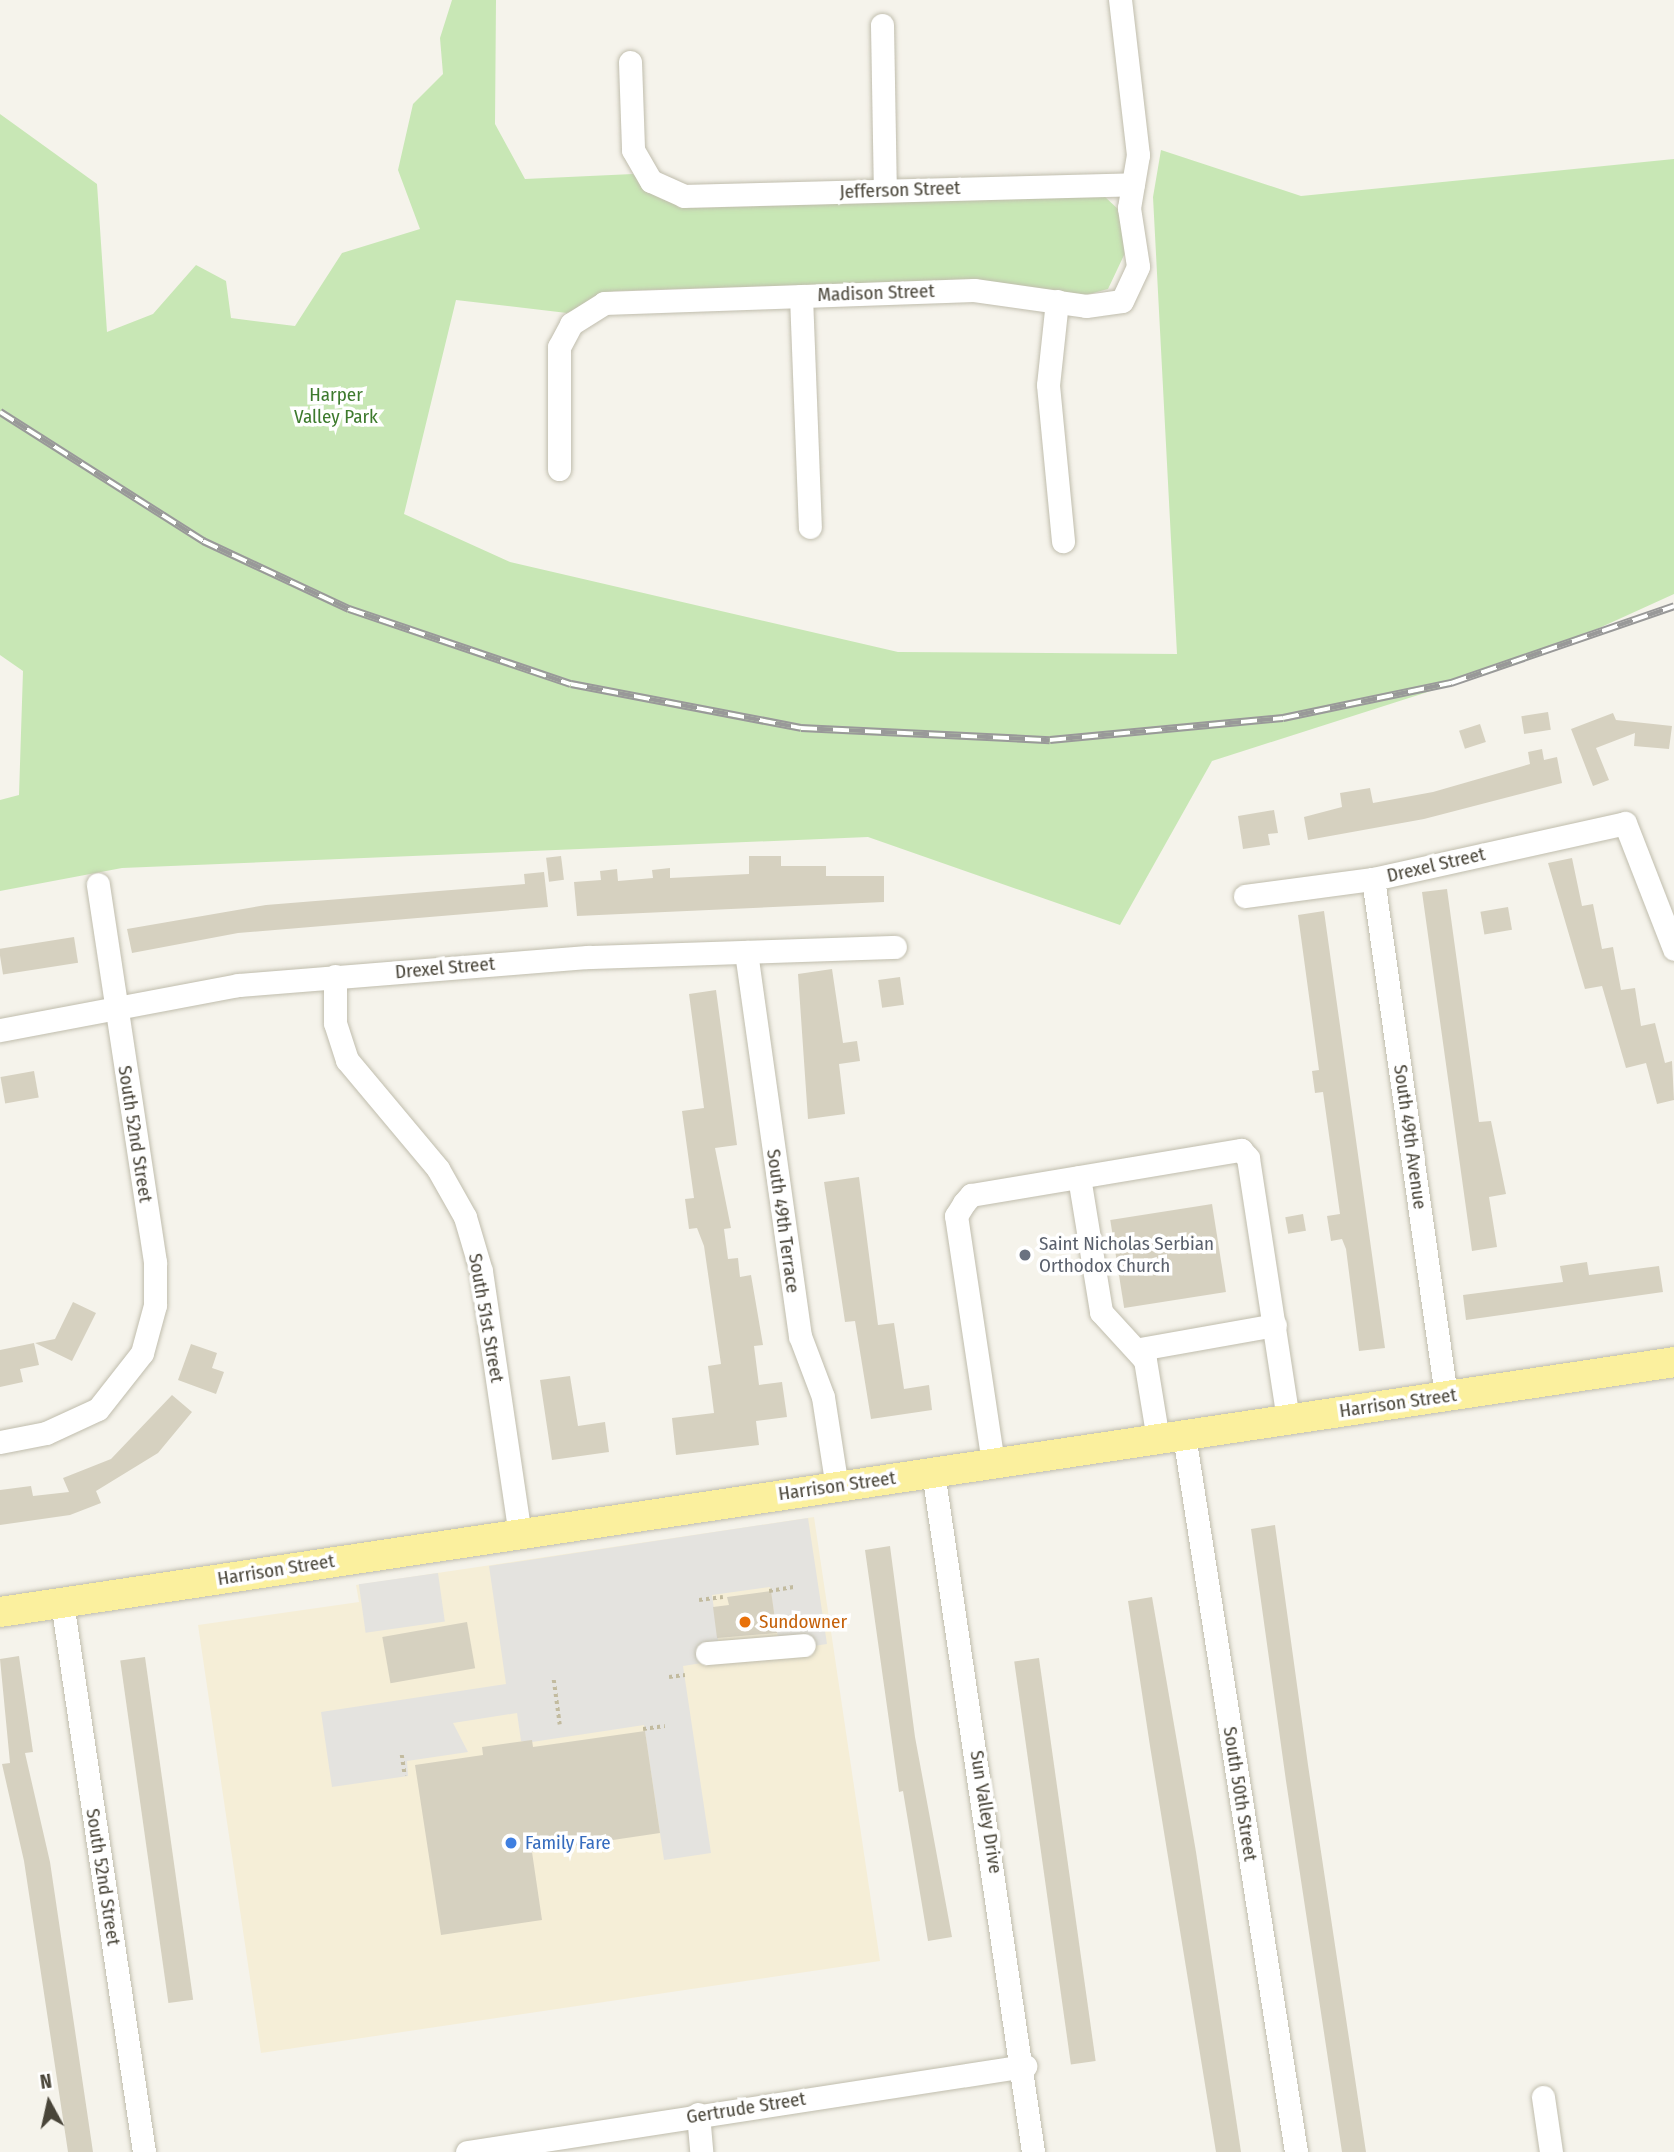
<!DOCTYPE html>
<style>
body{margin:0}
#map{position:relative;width:1674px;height:2152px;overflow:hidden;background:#f5f3eb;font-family:"Fira Sans Condensed",sans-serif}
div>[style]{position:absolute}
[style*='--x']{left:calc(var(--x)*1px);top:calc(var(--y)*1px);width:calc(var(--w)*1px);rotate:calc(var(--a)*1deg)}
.commercial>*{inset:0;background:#f5eed7}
.green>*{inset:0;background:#c8e7b5}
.parking>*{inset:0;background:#e4e3df;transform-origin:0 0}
.building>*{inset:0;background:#d6d1c0;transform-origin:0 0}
.path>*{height:3.5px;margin-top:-1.75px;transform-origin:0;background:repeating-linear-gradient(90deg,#c2bb9f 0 3.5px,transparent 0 7px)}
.roads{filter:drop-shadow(0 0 2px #c0bdad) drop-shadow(0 0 2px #c0bdad)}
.minor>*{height:23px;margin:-11.5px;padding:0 11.5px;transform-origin:11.5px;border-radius:11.5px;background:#fff}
.major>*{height:30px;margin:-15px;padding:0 15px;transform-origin:15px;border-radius:15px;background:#fbf09e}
.rail>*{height:8px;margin-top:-4px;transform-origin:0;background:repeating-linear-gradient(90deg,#fff 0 16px,#999 0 32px);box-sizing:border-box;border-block:2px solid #999}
.dots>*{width:19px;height:19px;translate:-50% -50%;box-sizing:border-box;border:4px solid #fff;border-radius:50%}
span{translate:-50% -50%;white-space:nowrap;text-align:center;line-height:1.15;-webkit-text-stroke:7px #fff;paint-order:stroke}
.street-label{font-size:19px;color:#494539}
.park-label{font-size:19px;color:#3d7a2d}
.worship-label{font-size:19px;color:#5b616d}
.left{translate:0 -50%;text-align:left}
.food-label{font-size:19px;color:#c56008}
.shop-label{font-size:19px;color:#366cbe}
.north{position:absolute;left:14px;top:2068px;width:70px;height:70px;-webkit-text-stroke:5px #fff;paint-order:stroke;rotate:352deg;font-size:19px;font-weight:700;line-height:28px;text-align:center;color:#494539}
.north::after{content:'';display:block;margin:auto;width:24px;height:32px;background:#494539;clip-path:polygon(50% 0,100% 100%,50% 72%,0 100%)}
</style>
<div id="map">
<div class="commercial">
<i style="clip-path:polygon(814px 1517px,880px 1961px,261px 2053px,198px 1625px,359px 1602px,356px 1585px)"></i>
</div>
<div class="green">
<i style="clip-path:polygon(452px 0,496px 0,495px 124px,525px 179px,633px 174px,661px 199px,694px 208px,1104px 196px,1119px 210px,1125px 253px,1108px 289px,1082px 296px,970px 280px,614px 291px,567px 313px,456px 300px,404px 514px,510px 562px,898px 652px,1177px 654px,1153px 197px,1161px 150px,1301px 196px,1674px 159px,1674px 594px,1531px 659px,1212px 761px,1120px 925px,868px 837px,122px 868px,0 891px,0 800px,19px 795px,23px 671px,0 655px,0 114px,97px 184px,107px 332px,153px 314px,196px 265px,226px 281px,231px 318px,295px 326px,342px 253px,420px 229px,398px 170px,413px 104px,443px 74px,440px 38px)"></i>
</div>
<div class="parking">
<i style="clip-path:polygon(808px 1518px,827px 1644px,780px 1651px,770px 1587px,712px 1595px,721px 1660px,683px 1666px,711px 1853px,664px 1860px,644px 1725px,532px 1742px,521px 1741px,517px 1713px,453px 1723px,468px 1752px,407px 1761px,408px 1776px,332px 1787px,321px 1712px,506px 1684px,489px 1566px)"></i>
<i style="left:438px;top:1573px;width:49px;height:80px;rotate:82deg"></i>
</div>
<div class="building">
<i style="left:1548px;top:712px;width:18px;height:27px;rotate:81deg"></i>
<i style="clip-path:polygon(1613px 713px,1616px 720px,1672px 726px,1669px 749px,1634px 746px,1635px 733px,1596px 748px,1609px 780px,1593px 786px,1571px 729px)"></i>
<i style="left:1480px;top:724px;width:19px;height:22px;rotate:72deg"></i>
<i style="clip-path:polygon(1542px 749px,1544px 760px,1557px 757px,1562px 783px,1424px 819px,1308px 840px,1304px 817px,1342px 807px,1340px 793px,1370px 788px,1373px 803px,1433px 792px,1530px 764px,1528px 752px)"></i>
<i style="clip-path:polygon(1274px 810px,1278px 833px,1268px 834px,1270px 845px,1243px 849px,1238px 816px)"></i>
<i style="left:561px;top:856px;width:24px;height:15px;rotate:83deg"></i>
<i style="clip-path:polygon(749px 856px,781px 856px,781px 866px,826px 866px,826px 876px,884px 876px,884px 902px,577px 916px,574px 882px,601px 880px,600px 871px,617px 869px,618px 881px,653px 878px,652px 870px,670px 868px,670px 878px,749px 874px)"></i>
<i style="clip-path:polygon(1572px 858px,1582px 906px,1593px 904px,1602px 949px,1613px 947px,1621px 990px,1635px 988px,1641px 1026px,1655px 1023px,1665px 1063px,1672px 1061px,1674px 1100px,1657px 1104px,1646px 1063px,1626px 1068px,1602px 986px,1585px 989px,1548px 863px)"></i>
<i style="clip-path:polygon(544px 872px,548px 907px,238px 933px,132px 953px,127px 929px,266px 905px,525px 884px,524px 874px)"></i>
<i style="clip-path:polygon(1447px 889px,1479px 1122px,1491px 1121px,1506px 1194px,1489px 1197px,1497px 1247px,1472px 1251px,1422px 892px)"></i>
<i style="left:1508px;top:907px;width:23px;height:28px;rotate:80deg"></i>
<i style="clip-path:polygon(1324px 911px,1385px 1348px,1359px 1351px,1346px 1249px,1342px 1239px,1331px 1241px,1327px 1216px,1340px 1214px,1323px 1092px,1315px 1093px,1312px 1071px,1319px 1070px,1298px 915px)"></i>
<i style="left:74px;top:937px;width:26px;height:76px;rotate:81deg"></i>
<i style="clip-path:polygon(832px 969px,843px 1043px,857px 1041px,860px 1061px,839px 1064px,845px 1114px,808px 1119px,798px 974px)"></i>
<i style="left:900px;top:977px;width:28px;height:22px;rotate:82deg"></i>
<i style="clip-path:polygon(716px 990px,737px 1145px,715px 1148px,731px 1228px,724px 1229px,728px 1259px,738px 1258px,740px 1277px,751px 1275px,763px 1345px,754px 1346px,759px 1385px,782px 1382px,787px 1417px,756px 1421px,759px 1445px,676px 1455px,672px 1418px,714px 1413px,708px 1366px,721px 1364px,704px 1246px,697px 1228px,689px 1229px,685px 1199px,694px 1198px,682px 1111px,704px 1108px,689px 994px)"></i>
<i style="left:34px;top:1071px;width:27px;height:34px;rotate:80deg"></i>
<i style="clip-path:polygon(859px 1177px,878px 1325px,894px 1323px,904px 1389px,929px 1385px,932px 1410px,871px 1419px,855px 1321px,845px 1322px,824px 1182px)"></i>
<i style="left:1212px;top:1204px;width:89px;height:103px;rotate:81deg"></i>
<i style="left:1303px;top:1214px;width:17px;height:18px;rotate:80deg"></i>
<i style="clip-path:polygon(1587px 1262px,1589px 1275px,1659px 1266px,1663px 1292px,1466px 1320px,1463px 1295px,1563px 1282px,1560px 1266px)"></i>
<i style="clip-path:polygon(73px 1302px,96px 1313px,72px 1361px,35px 1343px,55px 1339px)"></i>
<i style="clip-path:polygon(34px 1343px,39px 1365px,20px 1369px,23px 1382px,0 1387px,0 1350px)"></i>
<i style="clip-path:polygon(191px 1344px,217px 1353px,212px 1368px,224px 1372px,216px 1394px,178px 1380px)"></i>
<i style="clip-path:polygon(570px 1376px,578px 1426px,605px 1422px,609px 1452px,552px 1460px,540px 1380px)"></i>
<i style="clip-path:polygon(172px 1395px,192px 1412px,158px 1453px,96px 1491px,101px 1503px,70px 1515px,0 1525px,0 1490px,31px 1486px,33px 1496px,69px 1492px,63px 1478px,111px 1459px)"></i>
<i style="clip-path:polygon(1275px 1525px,1308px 1765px,1366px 2152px,1342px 2152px,1286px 1781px,1251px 1529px)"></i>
<i style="clip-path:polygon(890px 1546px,915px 1737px,952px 1937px,928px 1941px,903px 1791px,899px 1792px,865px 1550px)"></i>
<i style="clip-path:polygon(771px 1591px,777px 1633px,717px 1638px,713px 1607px,729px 1605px,727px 1597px)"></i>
<i style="clip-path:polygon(1152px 1597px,1196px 1852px,1241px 2152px,1216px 2152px,1150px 1746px,1128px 1601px)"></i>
<i style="left:467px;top:1622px;width:47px;height:86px;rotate:80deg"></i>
<i style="clip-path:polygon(19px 1656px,33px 1752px,25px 1753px,50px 1862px,93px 2152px,68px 2152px,24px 1861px,2px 1764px,10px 1763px,0 1659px)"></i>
<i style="left:145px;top:1657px;width:346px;height:25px;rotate:82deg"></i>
<i style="left:1039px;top:1658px;width:407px;height:25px;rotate:82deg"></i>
<i style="clip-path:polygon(645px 1731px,660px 1833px,532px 1852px,542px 1920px,441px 1935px,415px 1765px,483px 1755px,482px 1747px,532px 1740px,533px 1747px)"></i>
</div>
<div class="path">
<i style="--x:769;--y:1591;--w:25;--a:-9"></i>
<i style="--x:699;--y:1600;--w:24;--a:-7"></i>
<i style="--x:669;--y:1677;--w:16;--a:-7"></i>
<i style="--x:554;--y:1680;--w:45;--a:82.4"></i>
<i style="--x:643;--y:1729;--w:22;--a:-8"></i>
<i style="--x:402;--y:1755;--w:21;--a:82"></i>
</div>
<div class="roads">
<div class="minor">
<i style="--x:882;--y:25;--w:165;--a:89"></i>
<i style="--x:630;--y:62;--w:88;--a:88"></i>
<i style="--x:633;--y:150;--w:36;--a:60"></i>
<i style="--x:651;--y:181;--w:36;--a:24"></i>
<i style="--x:684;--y:196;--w:449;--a:-1.5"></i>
<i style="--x:801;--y:296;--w:231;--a:87.8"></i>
<i style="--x:1057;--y:301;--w:84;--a:96.1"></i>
<i style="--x:1048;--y:385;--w:157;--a:84.5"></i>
<i style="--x:559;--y:469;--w:122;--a:-90"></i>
<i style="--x:559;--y:347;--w:26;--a:-62"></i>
<i style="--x:571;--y:324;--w:39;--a:-32"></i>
<i style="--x:604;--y:303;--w:370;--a:-2"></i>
<i style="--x:974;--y:290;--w:113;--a:8.1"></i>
<i style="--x:1086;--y:306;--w:36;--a:-8"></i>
<i style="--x:1122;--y:301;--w:38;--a:-65"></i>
<i style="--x:1138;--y:266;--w:59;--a:-98.8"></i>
<i style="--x:1129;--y:208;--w:54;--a:-80.4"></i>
<i style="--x:1138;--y:155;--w:156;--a:-96.6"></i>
<i style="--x:1373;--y:879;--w:522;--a:81.96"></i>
<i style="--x:1245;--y:896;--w:129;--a:-7.6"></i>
<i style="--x:1373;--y:879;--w:258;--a:-12.5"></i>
<i style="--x:1625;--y:823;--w:135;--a:68.7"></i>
<i style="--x:746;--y:952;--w:388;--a:82"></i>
<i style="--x:800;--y:1336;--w:65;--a:69.3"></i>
<i style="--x:823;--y:1397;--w:91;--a:81.2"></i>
<i style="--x:335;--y:976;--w:47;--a:90"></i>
<i style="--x:335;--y:1023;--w:39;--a:72"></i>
<i style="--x:347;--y:1060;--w:142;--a:50.1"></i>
<i style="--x:438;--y:1169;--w:55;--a:60.6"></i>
<i style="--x:465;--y:1217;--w:56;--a:73.5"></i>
<i style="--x:481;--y:1271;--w:266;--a:81.6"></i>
<i style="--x:0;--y:1030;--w:242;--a:-10.7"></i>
<i style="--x:238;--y:985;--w:351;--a:-4.6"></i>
<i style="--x:588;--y:957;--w:307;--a:-1.9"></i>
<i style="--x:1079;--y:1177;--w:137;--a:80.7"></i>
<i style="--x:1101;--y:1312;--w:65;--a:47.5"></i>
<i style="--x:1145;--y:1360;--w:80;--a:80.7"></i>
<i style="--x:1140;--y:1349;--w:137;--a:-10.1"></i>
<i style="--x:1184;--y:1435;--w:726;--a:81.12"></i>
<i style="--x:0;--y:1442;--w:47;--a:-11.1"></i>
<i style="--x:46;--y:1433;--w:57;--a:-24.8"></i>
<i style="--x:98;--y:1409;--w:71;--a:-51.8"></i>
<i style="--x:142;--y:1353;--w:50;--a:-74.8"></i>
<i style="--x:155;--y:1305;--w:43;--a:-90"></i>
<i style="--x:155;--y:1262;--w:382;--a:-98.6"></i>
<i style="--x:993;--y:1463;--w:250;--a:-98.5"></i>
<i style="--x:956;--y:1216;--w:15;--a:-58"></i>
<i style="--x:964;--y:1203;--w:11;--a:-49"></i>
<i style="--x:971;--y:1195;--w:274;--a:-9.5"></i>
<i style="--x:1241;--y:1150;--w:11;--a:49"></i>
<i style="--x:1248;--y:1158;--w:264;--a:81.3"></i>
<i style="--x:933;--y:1472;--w:687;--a:81.63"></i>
<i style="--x:62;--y:1602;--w:556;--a:81.52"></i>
<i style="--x:707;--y:1653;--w:97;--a:-4.7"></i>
<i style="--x:1543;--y:2097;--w:56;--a:81.7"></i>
<i style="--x:698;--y:2114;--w:38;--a:85"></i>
<i style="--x:467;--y:2152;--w:565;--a:-8.76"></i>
</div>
<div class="major">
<i style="--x:0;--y:1612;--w:1693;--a:-8.49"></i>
</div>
</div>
<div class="rail">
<i style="--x:0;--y:412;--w:241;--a:32.4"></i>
<i style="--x:203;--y:541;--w:161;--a:25"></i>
<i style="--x:349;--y:609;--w:234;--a:18.7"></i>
<i style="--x:571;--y:684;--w:234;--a:10.8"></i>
<i style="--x:801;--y:728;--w:249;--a:2.8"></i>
<i style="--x:1050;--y:740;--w:234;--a:-5.4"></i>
<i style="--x:1283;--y:718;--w:172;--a:-11.8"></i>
<i style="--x:1451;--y:683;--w:236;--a:-19"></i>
</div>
<div class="dots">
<i style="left:1025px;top:1255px;background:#6b7280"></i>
<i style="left:745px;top:1622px;background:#e8710a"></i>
<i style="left:511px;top:1843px;background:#3f7fe0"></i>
</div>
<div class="street-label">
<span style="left:900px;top:190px;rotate:-2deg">Jefferson Street</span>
<span style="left:876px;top:293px;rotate:-2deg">Madison Street</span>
<span style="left:1436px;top:865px;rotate:-13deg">Drexel Street</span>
<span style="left:445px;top:968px;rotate:-5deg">Drexel Street</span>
<span style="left:135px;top:1134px;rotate:81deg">South 52nd Street</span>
<span style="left:1410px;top:1137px;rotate:82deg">South 49th Avenue</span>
<span style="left:783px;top:1221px;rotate:82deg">South 49th Terrace</span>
<span style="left:486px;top:1318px;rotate:80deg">South 51st Street</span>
<span style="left:1398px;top:1403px;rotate:-8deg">Harrison Street</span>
<span style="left:837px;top:1486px;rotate:-8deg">Harrison Street</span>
<span style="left:276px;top:1570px;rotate:-9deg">Harrison Street</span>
<span style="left:1240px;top:1794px;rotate:81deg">South 50th Street</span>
<span style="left:986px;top:1812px;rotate:81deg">Sun Valley Drive</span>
<span style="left:103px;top:1877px;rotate:81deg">South 52nd Street</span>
<span style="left:746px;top:2108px;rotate:-9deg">Gertrude Street</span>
</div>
<div class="park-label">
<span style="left:336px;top:406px">Harper<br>Valley Park</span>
</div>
<div class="worship-label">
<span class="left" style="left:1039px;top:1255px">Saint Nicholas Serbian<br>Orthodox Church</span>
</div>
<div class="food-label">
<span class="left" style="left:759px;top:1622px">Sundowner</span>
</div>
<div class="shop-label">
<span class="left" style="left:525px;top:1843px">Family Fare</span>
</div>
<div class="north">N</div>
</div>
